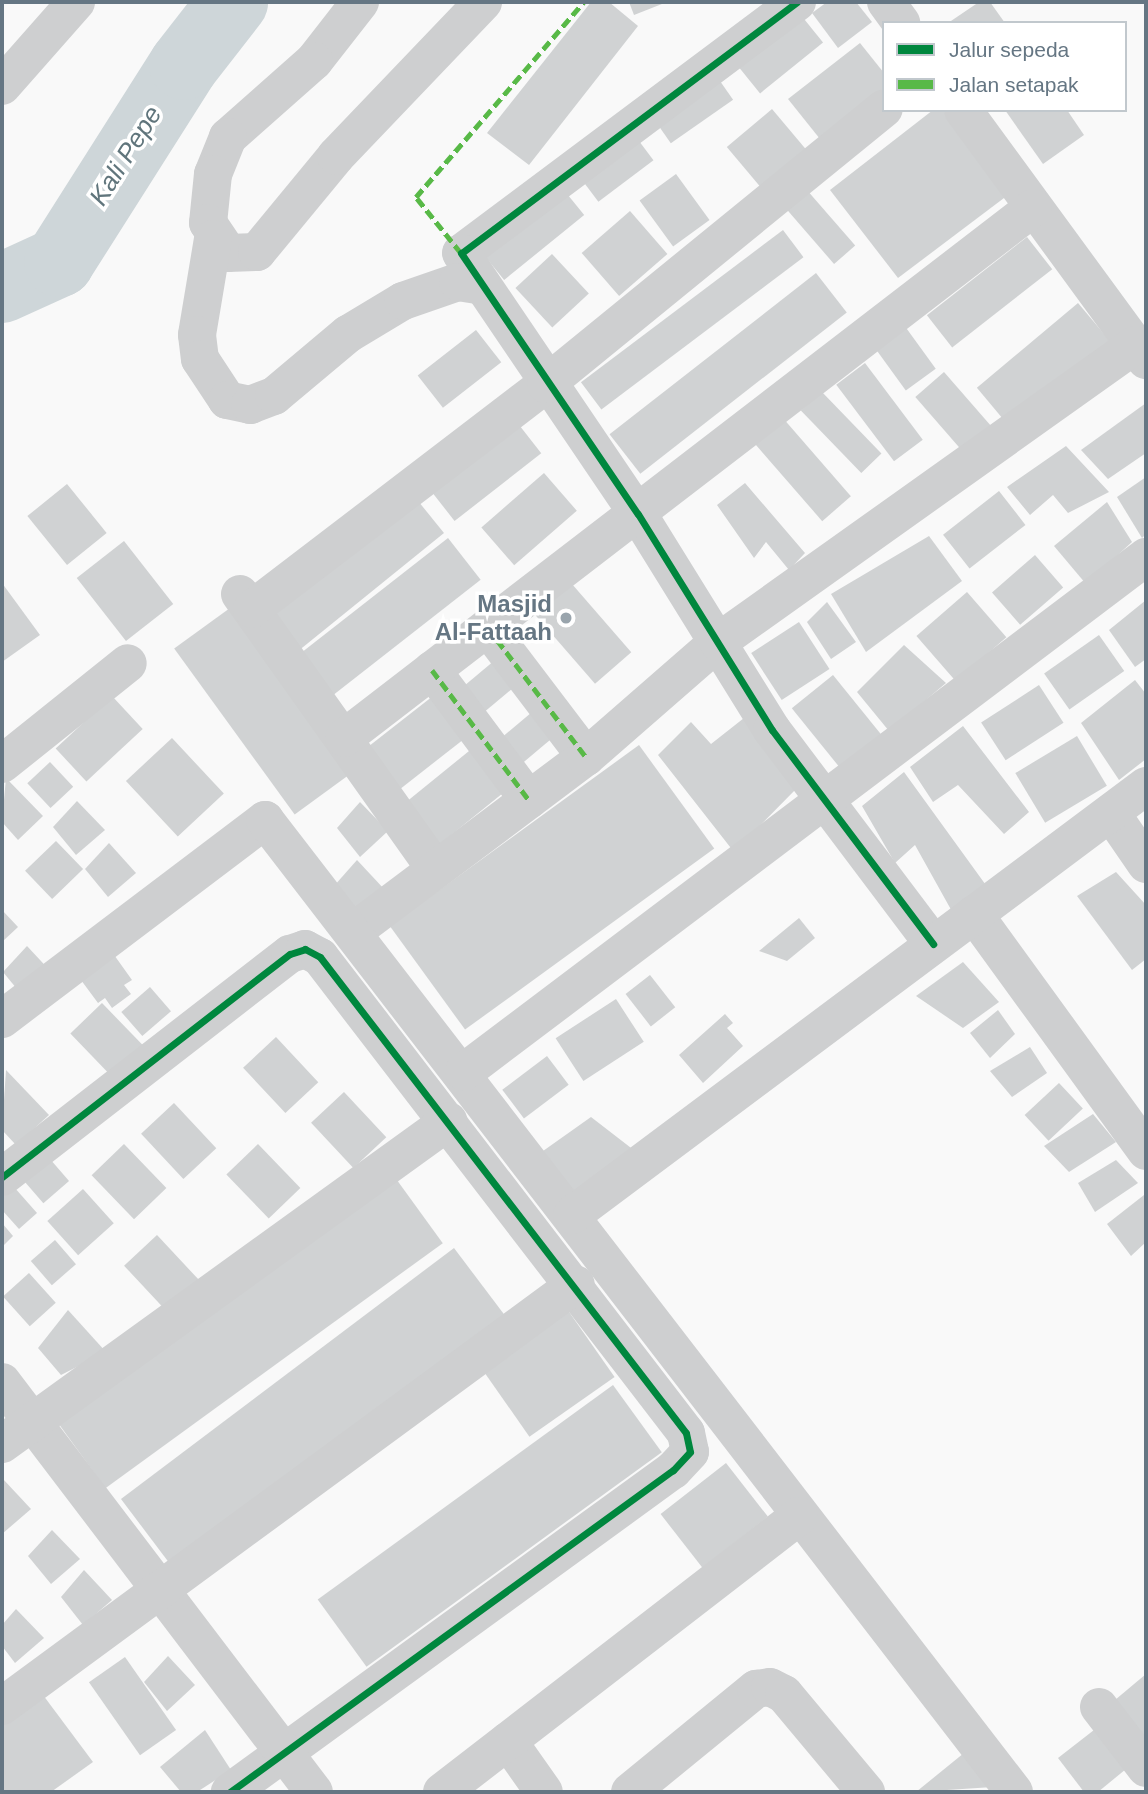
<!DOCTYPE html>
<style>
body{margin:0}
#map{position:relative;width:1148px;height:1794px;overflow:hidden;background:#f9f9f9;font-family:Helvetica,sans-serif}
div>[style]{position:absolute}
[style*='--x']{left:calc(var(--x)*1px);top:calc(var(--y)*1px);width:calc(var(--w)*1px);rotate:calc(var(--a)*1deg)}
.river>*{height:70px;margin:-35px;padding:0 35px;transform-origin:35px;border-radius:35px;background:#ced6d9}
.building>*{inset:0;background:#d0d2d3;transform-origin:0 0}
.minor>*{height:38px;margin:-19px;padding:0 19px;transform-origin:19px;border-radius:19px;background:#cecfd0}
.quiet>*{height:5px;margin-top:-2.5px;transform-origin:0;background:repeating-linear-gradient(90deg,#58b947 0 10px,transparent 0 15px)}
.cycleway>*{height:7px;margin:-3.5px;padding:0 3.5px;transform-origin:3.5px;border-radius:3.5px;background:#00873e}
.dots>*{width:19px;height:19px;translate:-50% -50%;box-sizing:border-box;border:4px solid #fff;border-radius:50%}
span{translate:-50% -50%;white-space:nowrap;text-align:center;line-height:1.15;-webkit-text-stroke:7px #fff;paint-order:stroke}
.poi-label{font-size:24px;color:#657683;font-weight:700}
.right{translate:-100% -50%;text-align:right}
.water-label{font-size:26px;color:#60757c;font-style:italic}
.frame{position:absolute;inset:0;border:4px solid #657683;pointer-events:none}
.legend{position:absolute;left:882px;top:21px;width:245px;height:91px;box-sizing:border-box;background:#fff;border:2px solid #c1c8cd;margin:0;padding:9px 12px;list-style:none;font-size:21px;color:#657683}
.legend li{display:flex;align-items:center;gap:14px;height:35px}
.legend b{width:35px;border:2px solid #c1c8cd}
</style>
<div id="map">
<div class="river">
<i style="--x:2;--y:288;--w:63;--a:-24.5"></i>
<i style="--x:59;--y:262;--w:233;--a:-57.6"></i>
<i style="--x:184;--y:65;--w:80;--a:-52.1"></i>
</div>
<div class="building">
<i style="clip-path:polygon(591px 2px,609px 2px,638px 26px,529px 165px,487px 133px)"></i>
<i style="clip-path:polygon(629px 2px,667px 2px,634px 15px)"></i>
<i style="clip-path:polygon(827px 2px,856px 2px,872px 22px,838px 48px,812px 13px)"></i>
<i style="clip-path:polygon(979px 2px,990px 2px,1005px 23px,948px 23px)"></i>
<i style="left:796px;top:9px;width:43px;height:81px;rotate:51deg"></i>
<i style="clip-path:polygon(860px 43px,884px 73px,884px 90px,820px 139px,788px 99px)"></i>
<i style="left:713px;top:71px;width:35px;height:76px;rotate:55deg"></i>
<i style="left:772px;top:109px;width:53px;height:59px;rotate:50deg"></i>
<i style="clip-path:polygon(933px 110px,943px 110px,1008px 195px,898px 278px,830px 190px)"></i>
<i style="clip-path:polygon(1005px 110px,1067px 110px,1084px 135px,1043px 164px)"></i>
<i style="left:630px;top:129px;width:39px;height:69px;rotate:53deg"></i>
<i style="left:676px;top:174px;width:57px;height:45px;rotate:54deg"></i>
<i style="left:559px;top:184px;width:40px;height:103px;rotate:51deg"></i>
<i style="left:806px;top:189px;width:75px;height:28px;rotate:49deg"></i>
<i style="left:630px;top:211px;width:57px;height:64px;rotate:49deg"></i>
<i style="left:783px;top:230px;width:34px;height:253px;rotate:53deg"></i>
<i style="left:1027px;top:237px;width:41px;height:127px;rotate:52deg"></i>
<i style="left:552px;top:254px;width:54px;height:50px;rotate:47deg"></i>
<i style="left:816px;top:273px;width:50px;height:262px;rotate:52deg"></i>
<i style="left:1078px;top:303px;width:52px;height:132px;rotate:50deg"></i>
<i style="left:904px;top:325px;width:54px;height:37px;rotate:54deg"></i>
<i style="left:476px;top:330px;width:41px;height:74px;rotate:52deg"></i>
<i style="left:865px;top:363px;width:96px;height:36px;rotate:53deg"></i>
<i style="left:944px;top:372px;width:77px;height:38px;rotate:49deg"></i>
<i style="left:821px;top:391px;width:87px;height:28px;rotate:46deg"></i>
<i style="clip-path:polygon(1146px 403px,1146px 453px,1108px 479px,1081px 450px)"></i>
<i style="left:782px;top:417px;width:105px;height:38px;rotate:49deg"></i>
<i style="left:516px;top:421px;width:41px;height:110px;rotate:52deg"></i>
<i style="clip-path:polygon(1066px 446px,1109px 492px,1068px 513px,1053px 495px,1030px 515px,1007px 487px)"></i>
<i style="left:544px;top:473px;width:50px;height:83px;rotate:49deg"></i>
<i style="clip-path:polygon(1146px 477px,1146px 534px,1142px 538px,1117px 497px)"></i>
<i style="clip-path:polygon(745px 483px,805px 553px,789px 570px,766px 542px,754px 558px,717px 505px)"></i>
<i style="left:67px;top:484px;width:63px;height:51px;rotate:51deg"></i>
<i style="left:410px;top:491px;width:54px;height:186px;rotate:51deg"></i>
<i style="left:999px;top:491px;width:43px;height:71px;rotate:52deg"></i>
<i style="clip-path:polygon(1107px 502px,1132px 542px,1086px 584px,1054px 546px)"></i>
<i style="clip-path:polygon(929px 536px,962px 581px,866px 652px,831px 594px)"></i>
<i style="left:448px;top:538px;width:53px;height:187px;rotate:52deg"></i>
<i style="left:124px;top:541px;width:80px;height:60px;rotate:52deg"></i>
<i style="left:1035px;top:555px;width:43px;height:57px;rotate:49deg"></i>
<i style="left:565px;top:576px;width:101px;height:48px;rotate:49deg"></i>
<i style="clip-path:polygon(2px 583px,40px 635px,2px 662px)"></i>
<i style="left:967px;top:592px;width:60px;height:67px;rotate:49deg"></i>
<i style="clip-path:polygon(1146px 600px,1146px 659px,1135px 667px,1109px 630px)"></i>
<i style="clip-path:polygon(827px 602px,856px 642px,831px 659px,807px 622px)"></i>
<i style="left:230px;top:608px;width:205px;height:69px;rotate:54deg"></i>
<i style="left:799px;top:622px;width:56px;height:57px;rotate:57deg"></i>
<i style="left:1099px;top:635px;width:44px;height:67px;rotate:55deg"></i>
<i style="clip-path:polygon(904px 645px,946px 683px,889px 731px,857px 692px)"></i>
<i style="left:501px;top:655px;width:33px;height:60px;rotate:50deg"></i>
<i style="left:833px;top:675px;width:81px;height:53px;rotate:51deg"></i>
<i style="clip-path:polygon(1135px 680px,1146px 694px,1146px 759px,1119px 780px,1081px 723px)"></i>
<i style="left:1039px;top:685px;width:45px;height:69px;rotate:57deg"></i>
<i style="left:112px;top:696px;width:45px;height:77px;rotate:47deg"></i>
<i style="left:433px;top:696px;width:53px;height:92px;rotate:52deg"></i>
<i style="left:538px;top:707px;width:33px;height:58px;rotate:50deg"></i>
<i style="clip-path:polygon(744px 718px,796px 789px,734px 852px,658px 755px,691px 722px,711px 744px)"></i>
<i style="clip-path:polygon(963px 726px,1029px 812px,1004px 834px,958px 785px,933px 802px,910px 767px)"></i>
<i style="left:1077px;top:736px;width:58px;height:72px;rotate:59deg"></i>
<i style="left:172px;top:738px;width:76px;height:63px;rotate:47deg"></i>
<i style="left:639px;top:745px;width:128px;height:308px;rotate:54deg"></i>
<i style="left:474px;top:747px;width:54px;height:92px;rotate:51deg"></i>
<i style="left:50px;top:762px;width:34px;height:31px;rotate:47deg"></i>
<i style="clip-path:polygon(904px 772px,988px 888px,954px 915px,915px 845px,895px 863px,862px 806px)"></i>
<i style="clip-path:polygon(6px 778px,43px 816px,18px 840px,2px 822px)"></i>
<i style="clip-path:polygon(77px 801px,105px 830px,76px 855px,53px 827px)"></i>
<i style="clip-path:polygon(360px 802px,388px 831px,360px 857px,337px 828px)"></i>
<i style="left:56px;top:841px;width:39px;height:43px;rotate:46deg"></i>
<i style="clip-path:polygon(109px 843px,136px 873px,108px 897px,85px 869px)"></i>
<i style="clip-path:polygon(357px 860px,385px 890px,357px 914px,334px 886px)"></i>
<i style="clip-path:polygon(1116px 872px,1146px 905px,1146px 959px,1132px 970px,1077px 896px)"></i>
<i style="clip-path:polygon(2px 910px,18px 927px,2px 942px)"></i>
<i style="clip-path:polygon(799px 918px,815px 938px,787px 961px,759px 951px)"></i>
<i style="clip-path:polygon(27px 946px,54px 975px,26px 1000px,3px 972px)"></i>
<i style="clip-path:polygon(112px 952px,132px 980px,124px 985px,131px 994px,112px 1008px,105px 998px,98px 1003px,78px 976px)"></i>
<i style="clip-path:polygon(963px 962px,999px 1002px,963px 1028px,916px 996px)"></i>
<i style="left:650px;top:975px;width:41px;height:31px;rotate:52deg"></i>
<i style="left:150px;top:987px;width:32px;height:38px;rotate:49deg"></i>
<i style="left:616px;top:999px;width:51px;height:72px;rotate:57deg"></i>
<i style="left:102px;top:1003px;width:62px;height:44px;rotate:46deg"></i>
<i style="clip-path:polygon(998px 1010px,1015px 1034px,990px 1058px,970px 1033px)"></i>
<i style="clip-path:polygon(725px 1014px,733px 1023px,727px 1028px,743px 1046px,703px 1083px,679px 1055px)"></i>
<i style="left:276px;top:1037px;width:62px;height:45px;rotate:47deg"></i>
<i style="clip-path:polygon(1030px 1047px,1047px 1073px,1012px 1097px,990px 1071px)"></i>
<i style="left:547px;top:1056px;width:36px;height:56px;rotate:53deg"></i>
<i style="clip-path:polygon(6px 1070px,49px 1115px,16px 1145px,2px 1130px)"></i>
<i style="left:1059px;top:1083px;width:35px;height:47px;rotate:47deg"></i>
<i style="left:344px;top:1092px;width:62px;height:45px;rotate:47deg"></i>
<i style="left:174px;top:1103px;width:62px;height:45px;rotate:47deg"></i>
<i style="clip-path:polygon(1093px 1114px,1116px 1142px,1069px 1172px,1044px 1146px)"></i>
<i style="clip-path:polygon(591px 1117px,635px 1151px,574px 1195px,543px 1151px)"></i>
<i style="left:124px;top:1144px;width:61px;height:45px;rotate:46deg"></i>
<i style="left:258px;top:1144px;width:61px;height:44px;rotate:46deg"></i>
<i style="left:50px;top:1159px;width:29px;height:34px;rotate:49deg"></i>
<i style="clip-path:polygon(1116px 1160px,1138px 1183px,1095px 1212px,1078px 1183px)"></i>
<i style="left:394px;top:1176px;width:83px;height:417px;rotate:54deg"></i>
<i style="clip-path:polygon(14px 1187px,37px 1213px,19px 1229px,2px 1210px,2px 1197px)"></i>
<i style="left:83px;top:1189px;width:46px;height:48px;rotate:48deg"></i>
<i style="clip-path:polygon(1144px 1195px,1146px 1242px,1131px 1256px,1107px 1224px)"></i>
<i style="clip-path:polygon(2px 1223px,13px 1236px,2px 1247px)"></i>
<i style="left:157px;top:1235px;width:62px;height:45px;rotate:47deg"></i>
<i style="left:55px;top:1240px;width:32px;height:32px;rotate:49deg"></i>
<i style="left:454px;top:1248px;width:84px;height:417px;rotate:53deg"></i>
<i style="left:29px;top:1273px;width:40px;height:35px;rotate:48deg"></i>
<i style="left:567px;top:1309px;width:83px;height:104px;rotate:55deg"></i>
<i style="clip-path:polygon(68px 1310px,106px 1352px,61px 1375px,38px 1348px)"></i>
<i style="left:613px;top:1385px;width:83px;height:365px;rotate:54deg"></i>
<i style="left:726px;top:1463px;width:68px;height:83px;rotate:52deg"></i>
<i style="clip-path:polygon(3px 1479px,31px 1509px,2px 1534px,2px 1481px)"></i>
<i style="clip-path:polygon(52px 1530px,80px 1559px,51px 1584px,28px 1556px)"></i>
<i style="clip-path:polygon(84px 1570px,112px 1600px,83px 1625px,61px 1597px)"></i>
<i style="clip-path:polygon(16px 1609px,44px 1638px,15px 1663px,2px 1646px,2px 1625px)"></i>
<i style="clip-path:polygon(168px 1656px,195px 1685px,167px 1711px,144px 1682px)"></i>
<i style="left:125px;top:1657px;width:89px;height:44px;rotate:55deg"></i>
<i style="clip-path:polygon(1146px 1674px,1146px 1739px,1115px 1700px)"></i>
<i style="clip-path:polygon(43px 1695px,93px 1762px,51px 1792px,2px 1792px,2px 1725px)"></i>
<i style="clip-path:polygon(205px 1730px,231px 1770px,197px 1792px,181px 1792px,160px 1767px)"></i>
<i style="clip-path:polygon(1094px 1730px,1126px 1769px,1098px 1792px,1084px 1792px,1058px 1758px)"></i>
<i style="clip-path:polygon(964px 1753px,993px 1787px,916px 1792px)"></i>
</div>
<div class="minor">
<i style="--x:360;--y:2;--w:75;--a:127.9"></i>
<i style="--x:314;--y:61;--w:115;--a:138.5"></i>
<i style="--x:228;--y:137;--w:40;--a:112"></i>
<i style="--x:213;--y:174;--w:49;--a:95.8"></i>
<i style="--x:208;--y:223;--w:36;--a:56"></i>
<i style="--x:228;--y:253;--w:29;--a:-2"></i>
<i style="--x:257;--y:252;--w:124;--a:-50.5"></i>
<i style="--x:336;--y:156;--w:213;--a:-46.3"></i>
<i style="--x:797;--y:2;--w:419;--a:143.2"></i>
<i style="--x:461;--y:253;--w:315;--a:55.9"></i>
<i style="--x:638;--y:514;--w:254;--a:58.2"></i>
<i style="--x:772;--y:730;--w:268;--a:53"></i>
<i style="--x:886;--y:2;--w:26;--a:54"></i>
<i style="--x:2;--y:86;--w:112;--a:-48.6"></i>
<i style="--x:963;--y:110;--w:310;--a:53.8"></i>
<i style="--x:213;--y:239;--w:97;--a:99.5"></i>
<i style="--x:197;--y:335;--w:24;--a:83"></i>
<i style="--x:200;--y:359;--w:49;--a:56.6"></i>
<i style="--x:227;--y:400;--w:24;--a:12"></i>
<i style="--x:250;--y:405;--w:26;--a:-21"></i>
<i style="--x:274;--y:396;--w:97;--a:-40"></i>
<i style="--x:348;--y:334;--w:64;--a:-31"></i>
<i style="--x:403;--y:301;--w:58;--a:-19.1"></i>
<i style="--x:458;--y:282;--w:24;--a:9"></i>
<i style="--x:240;--y:594;--w:336;--a:54.6"></i>
<i style="--x:252;--y:609;--w:370;--a:-37.4"></i>
<i style="--x:546;--y:384;--w:436;--a:-39.2"></i>
<i style="--x:488;--y:628;--w:162;--a:52.8"></i>
<i style="--x:432;--y:670;--w:162;--a:53.3"></i>
<i style="--x:344;--y:738;--w:869;--a:-37.57"></i>
<i style="--x:2;--y:764;--w:161;--a:-38.7"></i>
<i style="--x:1111;--y:813;--w:62;--a:55.5"></i>
<i style="--x:974;--y:914;--w:293;--a:54"></i>
<i style="--x:354;--y:931;--w:290;--a:-36.9"></i>
<i style="--x:586;--y:757;--w:175;--a:-41.1"></i>
<i style="--x:718;--y:642;--w:512;--a:-35.46"></i>
<i style="--x:2;--y:1019;--w:330;--a:-37.1"></i>
<i style="--x:265;--y:820;--w:1227;--a:52.38"></i>
<i style="--x:464;--y:1072;--w:855;--a:-37.06"></i>
<i style="--x:2;--y:1177;--w:364;--a:-37.8"></i>
<i style="--x:290;--y:954;--w:16;--a:-18"></i>
<i style="--x:305;--y:949;--w:17;--a:28"></i>
<i style="--x:320;--y:957;--w:600;--a:52.44"></i>
<i style="--x:686;--y:1433;--w:19;--a:78"></i>
<i style="--x:690;--y:1452;--w:25;--a:133"></i>
<i style="--x:673;--y:1470;--w:548;--a:143.99"></i>
<i style="--x:572;--y:1215;--w:717;--a:-36.77"></i>
<i style="--x:2;--y:1382;--w:515;--a:52.73"></i>
<i style="--x:2;--y:1444;--w:551;--a:-35.85"></i>
<i style="--x:2;--y:1706;--w:712;--a:-36.32"></i>
<i style="--x:1099;--y:1707;--w:77;--a:52.4"></i>
<i style="--x:508;--y:1741;--w:62;--a:54.8"></i>
<i style="--x:442;--y:1792;--w:451;--a:-37.7"></i>
<i style="--x:630;--y:1792;--w:163;--a:-39.3"></i>
<i style="--x:756;--y:1689;--w:14;--a:-8"></i>
<i style="--x:770;--y:1687;--w:16;--a:27"></i>
<i style="--x:784;--y:1694;--w:128;--a:50.1"></i>
</div>
<div class="quiet">
<i style="--x:461;--y:253;--w:72;--a:-128.8"></i>
<i style="--x:416;--y:197;--w:257;--a:-49.3"></i>
<i style="--x:488;--y:628;--w:162;--a:52.8"></i>
<i style="--x:432;--y:670;--w:162;--a:53.3"></i>
</div>
<div class="cycleway">
<i style="--x:797;--y:2;--w:419;--a:143.2"></i>
<i style="--x:461;--y:253;--w:315;--a:55.9"></i>
<i style="--x:638;--y:514;--w:254;--a:58.2"></i>
<i style="--x:772;--y:730;--w:268;--a:53"></i>
<i style="--x:2;--y:1177;--w:364;--a:-37.8"></i>
<i style="--x:290;--y:954;--w:16;--a:-18"></i>
<i style="--x:305;--y:949;--w:17;--a:28"></i>
<i style="--x:320;--y:957;--w:600;--a:52.44"></i>
<i style="--x:686;--y:1433;--w:19;--a:78"></i>
<i style="--x:690;--y:1452;--w:25;--a:133"></i>
<i style="--x:673;--y:1470;--w:548;--a:143.99"></i>
</div>
<div class="dots">
<i style="left:566px;top:618px;background:#99a4ac"></i>
</div>
<div class="poi-label">
<span class="right" style="left:552px;top:618px">Masjid<br>Al-Fattaah</span>
</div>
<div class="water-label">
<span style="left:126px;top:156px;rotate:-58deg">Kali Pepe</span>
</div>
<div class="frame"></div>
<ul class="legend">
<li><b style="height:9px;background:#00873e"></b>Jalur sepeda</li>
<li><b style="height:9px;background:#58b947"></b>Jalan setapak</li>
</ul>
</div>
